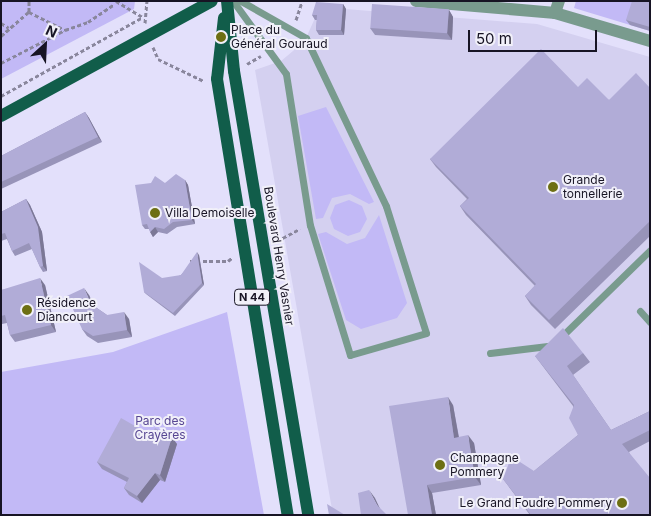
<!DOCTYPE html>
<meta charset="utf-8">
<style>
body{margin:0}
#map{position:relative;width:651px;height:516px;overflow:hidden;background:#e3e0fb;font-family:Inter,sans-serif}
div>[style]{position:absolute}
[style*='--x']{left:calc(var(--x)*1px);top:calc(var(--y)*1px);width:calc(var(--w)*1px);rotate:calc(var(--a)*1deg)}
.built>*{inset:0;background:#d4d0f0}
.green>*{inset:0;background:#c2b9f6}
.path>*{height:3px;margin-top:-1.5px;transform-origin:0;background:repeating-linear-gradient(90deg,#89869c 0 4px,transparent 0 6.5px)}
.lane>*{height:7px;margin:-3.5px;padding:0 3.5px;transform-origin:3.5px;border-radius:3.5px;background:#799b8e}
.street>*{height:12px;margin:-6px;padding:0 6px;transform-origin:6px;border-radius:6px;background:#799b8e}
.primary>*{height:12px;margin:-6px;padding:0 6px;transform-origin:6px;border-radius:6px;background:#115d4a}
.wall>*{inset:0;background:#9894b9}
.shaded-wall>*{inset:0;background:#7c7896}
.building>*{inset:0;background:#b1acd7;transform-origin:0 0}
.dots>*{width:14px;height:14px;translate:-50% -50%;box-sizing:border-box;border:2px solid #f1f0f9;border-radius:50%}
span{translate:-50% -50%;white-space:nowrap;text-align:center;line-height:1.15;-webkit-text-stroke:4px #f1f0f9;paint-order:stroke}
.shield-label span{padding:1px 4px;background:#f1f0f9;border:1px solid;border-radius:4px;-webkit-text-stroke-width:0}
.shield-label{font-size:11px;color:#171424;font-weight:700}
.poi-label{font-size:12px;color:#171424}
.left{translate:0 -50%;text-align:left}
.right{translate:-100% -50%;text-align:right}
.street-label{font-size:12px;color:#171424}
.park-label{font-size:12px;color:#574693}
.frame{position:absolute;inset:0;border:2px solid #171424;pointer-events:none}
.north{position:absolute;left:20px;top:20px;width:50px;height:50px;-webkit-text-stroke:4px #f1f0f9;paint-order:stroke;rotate:25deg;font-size:14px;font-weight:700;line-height:20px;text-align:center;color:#171424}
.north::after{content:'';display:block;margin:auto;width:18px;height:22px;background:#171424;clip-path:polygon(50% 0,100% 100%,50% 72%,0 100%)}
.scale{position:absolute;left:468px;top:30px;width:129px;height:22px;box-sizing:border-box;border:2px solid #171424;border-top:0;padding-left:6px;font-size:15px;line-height:18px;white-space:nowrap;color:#171424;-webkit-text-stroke:4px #f1f0f9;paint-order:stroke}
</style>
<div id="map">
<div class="built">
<i style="clip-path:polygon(320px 7px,537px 24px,650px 57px,650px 515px,333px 515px,255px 70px,281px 61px,293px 51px,306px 38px)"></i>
</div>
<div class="green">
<i style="clip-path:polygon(1px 1px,135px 1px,134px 9px,1px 79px)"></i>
<i style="clip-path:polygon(576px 1px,650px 1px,650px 31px,574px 8px)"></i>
<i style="clip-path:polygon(326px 107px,374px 202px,369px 204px,350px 194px,332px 198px,323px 218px,316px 219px,298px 116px)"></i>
<i style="clip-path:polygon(349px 200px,362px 206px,367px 219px,360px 232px,348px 236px,334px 229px,330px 218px,335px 205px)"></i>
<i style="clip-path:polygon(379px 215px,407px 303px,397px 318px,361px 329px,346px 320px,318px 234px,326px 232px,347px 244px,365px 238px)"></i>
<i style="clip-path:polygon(227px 312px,264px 515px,1px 515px,1px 372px,113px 352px)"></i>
</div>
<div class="path">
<i style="--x:29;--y:1;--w:11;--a:90"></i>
<i style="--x:29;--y:12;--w:40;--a:26.6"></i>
<i style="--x:65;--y:30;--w:24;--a:-19"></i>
<i style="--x:88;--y:22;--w:32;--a:-34"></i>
<i style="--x:116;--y:1;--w:31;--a:31"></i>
<i style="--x:296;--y:20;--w:20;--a:-72"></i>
<i style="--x:1;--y:23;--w:9;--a:32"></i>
<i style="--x:145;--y:23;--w:22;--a:-85"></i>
<i style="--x:1;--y:36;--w:37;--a:-41"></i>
<i style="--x:153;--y:47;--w:13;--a:67"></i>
<i style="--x:158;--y:59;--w:51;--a:25.6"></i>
<i style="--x:1;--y:63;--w:72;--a:-27.3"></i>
<i style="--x:247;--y:64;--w:16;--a:-30"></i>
<i style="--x:1;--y:96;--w:162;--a:-29.1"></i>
<i style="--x:277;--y:241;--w:26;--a:-28"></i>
<i style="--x:190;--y:261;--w:38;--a:0"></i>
<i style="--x:228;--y:261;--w:6;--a:-39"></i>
</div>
<div class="lane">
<i style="--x:233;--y:1;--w:90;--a:54"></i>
<i style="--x:286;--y:74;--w:153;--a:81"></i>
<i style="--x:310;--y:225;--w:136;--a:72.9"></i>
<i style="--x:350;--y:355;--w:79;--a:-16.1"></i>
<i style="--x:426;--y:333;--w:133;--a:-107.5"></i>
<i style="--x:386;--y:206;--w:186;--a:-115.5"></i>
<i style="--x:306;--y:38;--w:75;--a:-150.4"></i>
<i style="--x:640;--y:311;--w:15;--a:48"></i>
<i style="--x:561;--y:337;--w:124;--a:-44.3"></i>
<i style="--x:490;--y:353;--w:58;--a:-6.9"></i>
</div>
<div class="street">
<i style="--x:416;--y:1;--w:140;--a:4.9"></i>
<i style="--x:555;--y:13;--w:99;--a:16.4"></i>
<i style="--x:555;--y:13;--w:13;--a:-72"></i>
</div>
<div class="primary">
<i style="--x:227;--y:1;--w:70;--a:84.3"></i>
<i style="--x:234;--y:71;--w:450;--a:80.5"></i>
<i style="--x:224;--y:18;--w:61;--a:96.5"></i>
<i style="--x:217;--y:79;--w:442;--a:80.8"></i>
<i style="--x:1;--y:116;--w:240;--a:-28.6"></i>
</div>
<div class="wall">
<i style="clip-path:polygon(650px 1px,650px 31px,630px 25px,626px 20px)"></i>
<i style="clip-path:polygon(343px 4px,346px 9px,344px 35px,319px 35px,316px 30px,317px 20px,315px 20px,312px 15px)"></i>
<i style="clip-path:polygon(449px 10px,453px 17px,452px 40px,375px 35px,370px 28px)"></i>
<i style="clip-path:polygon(578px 87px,609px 100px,650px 88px,650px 236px,555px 329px,531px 305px,525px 296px,535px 286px,466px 215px,460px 206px,467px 199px,436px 167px,430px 159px)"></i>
<i style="clip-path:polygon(85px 112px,89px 118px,102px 142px,1px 189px,1px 156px)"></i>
<i style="clip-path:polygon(185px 180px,188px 185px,195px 224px,177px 227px,167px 234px,158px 232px,153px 237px,149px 229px,145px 229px,142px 225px,165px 183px)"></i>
<i style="clip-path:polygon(26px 199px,30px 205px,42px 232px,47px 271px,43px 272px,40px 267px,32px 249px,15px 256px,12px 251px,7px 239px,1px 241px,1px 212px)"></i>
<i style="clip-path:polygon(199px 255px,204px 285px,175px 316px,146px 294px,144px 292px,181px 275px)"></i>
<i style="clip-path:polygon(45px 285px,56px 332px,15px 342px,10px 335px,7px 323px,2px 324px,1px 323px,1px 290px)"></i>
<i style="clip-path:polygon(89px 295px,94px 306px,107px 315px,129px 319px,132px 337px,98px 343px,87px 336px,82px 329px)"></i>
<i style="clip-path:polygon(583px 353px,590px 362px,573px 375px,611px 430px,650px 411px,650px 441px,629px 452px,650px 515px,530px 515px,503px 479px,534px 471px,578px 435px,573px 406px,535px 356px)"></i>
<i style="clip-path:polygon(453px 405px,459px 437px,474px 443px,481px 485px,432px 493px,436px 515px,408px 515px)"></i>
<i style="clip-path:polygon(151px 435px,177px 444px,165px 482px,160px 480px,142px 503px,129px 495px,124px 488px,127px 482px,102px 469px,97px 462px)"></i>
</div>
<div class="shaded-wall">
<i style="clip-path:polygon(343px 4px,346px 9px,344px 35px,341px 30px)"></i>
<i style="clip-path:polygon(449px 10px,453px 17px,452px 40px,447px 33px)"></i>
<i style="clip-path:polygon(85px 112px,89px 118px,102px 142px,98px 137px)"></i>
<i style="clip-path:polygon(185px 180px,188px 185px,195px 224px,192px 220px)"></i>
<i style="clip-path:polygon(26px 199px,30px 205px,42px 232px,47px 271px,43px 266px)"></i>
<i style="clip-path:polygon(155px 227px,158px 232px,153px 237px,150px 232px)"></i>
<i style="clip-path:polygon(197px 252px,199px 255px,204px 285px,202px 283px)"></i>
<i style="clip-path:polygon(40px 278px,45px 285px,56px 332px,51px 325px)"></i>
<i style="clip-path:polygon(84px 288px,89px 295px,96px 311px,91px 304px)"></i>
<i style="clip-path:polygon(124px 312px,129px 319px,132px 337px,127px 330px)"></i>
<i style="clip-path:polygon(448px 397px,453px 405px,460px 445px,454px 438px)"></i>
<i style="clip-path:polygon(468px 435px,474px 443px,481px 485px,475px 477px)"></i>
<i style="clip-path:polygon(172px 437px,177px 444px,165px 482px,160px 475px)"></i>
<i style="clip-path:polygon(155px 473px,160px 480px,142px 503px,137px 496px)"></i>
<i style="clip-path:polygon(427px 485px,432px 493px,436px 515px,432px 515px)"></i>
<i style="clip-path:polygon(369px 490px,375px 498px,382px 513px,377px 505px)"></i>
</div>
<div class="building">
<i style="clip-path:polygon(632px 1px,650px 1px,650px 27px,626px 20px)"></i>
<i style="clip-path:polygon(316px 2px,343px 4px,341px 30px,316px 30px,317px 15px,312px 15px)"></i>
<i style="left:372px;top:4px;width:77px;height:24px;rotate:4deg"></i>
<i style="clip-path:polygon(541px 49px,578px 87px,587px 78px,609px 100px,636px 73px,650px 88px,650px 221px,549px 320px,525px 296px,536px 284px,460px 206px,469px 198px,430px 159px)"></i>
<i style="clip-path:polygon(85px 112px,98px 137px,1px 182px,1px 156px)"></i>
<i style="clip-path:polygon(176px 174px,185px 180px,192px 220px,173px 222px,164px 229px,155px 227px,150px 232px,147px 224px,142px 225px,135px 185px,151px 183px,155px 176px,165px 183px)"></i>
<i style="clip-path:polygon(26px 199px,38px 227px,43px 266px,40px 267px,29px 243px,12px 251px,5px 233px,1px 234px,1px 212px)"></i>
<i style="clip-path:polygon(197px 252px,202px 283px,173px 313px,144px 292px,139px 262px,162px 278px,181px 275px)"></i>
<i style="clip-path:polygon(40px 278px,51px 325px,10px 335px,5px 315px,1px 316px,1px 290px)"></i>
<i style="clip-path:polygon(84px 288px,91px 304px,107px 315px,124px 312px,127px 330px,93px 336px,82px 329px,67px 296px)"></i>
<i style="clip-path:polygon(563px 328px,583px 353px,567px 366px,611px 430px,650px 411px,650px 430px,622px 444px,650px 478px,650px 515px,531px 515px,503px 479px,509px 463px,520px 462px,534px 471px,578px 435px,569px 418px,574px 405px,535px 356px)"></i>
<i style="clip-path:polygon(448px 397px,454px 438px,468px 435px,475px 477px,427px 485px,432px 515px,408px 515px,389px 406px)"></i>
<i style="clip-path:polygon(121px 418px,151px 435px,155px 428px,172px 437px,160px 475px,155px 473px,137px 496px,124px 488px,129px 478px,97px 462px)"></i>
<i style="clip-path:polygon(369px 490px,377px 505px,387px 515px,361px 515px,358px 493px)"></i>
<i style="clip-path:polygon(327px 504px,345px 515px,329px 515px)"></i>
</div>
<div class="dots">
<i style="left:221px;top:37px;background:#6d6f13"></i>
<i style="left:553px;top:187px;background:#6d6f13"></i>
<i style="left:155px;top:213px;background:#6d6f13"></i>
<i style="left:27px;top:310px;background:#6d6f13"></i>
<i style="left:440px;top:465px;background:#6d6f13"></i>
<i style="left:622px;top:503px;background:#6d6f13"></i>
</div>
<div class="shield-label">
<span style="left:252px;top:297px">N 44</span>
</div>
<div class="poi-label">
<span class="left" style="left:231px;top:37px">Place du<br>Général Gouraud</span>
<span class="left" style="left:563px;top:187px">Grande<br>tonnellerie</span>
<span class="left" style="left:165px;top:213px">Villa Demoiselle</span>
<span class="left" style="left:37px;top:310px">Résidence<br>Diancourt</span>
<span class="left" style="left:450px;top:465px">Champagne<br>Pommery</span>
<span class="right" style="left:612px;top:503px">Le Grand Foudre Pommery</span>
</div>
<div class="street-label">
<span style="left:279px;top:256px;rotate:81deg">Boulevard Henry Vasnier</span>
</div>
<div class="park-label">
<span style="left:160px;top:428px">Parc des<br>Crayères</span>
</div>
<div class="frame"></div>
<div class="north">N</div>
<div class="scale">50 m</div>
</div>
